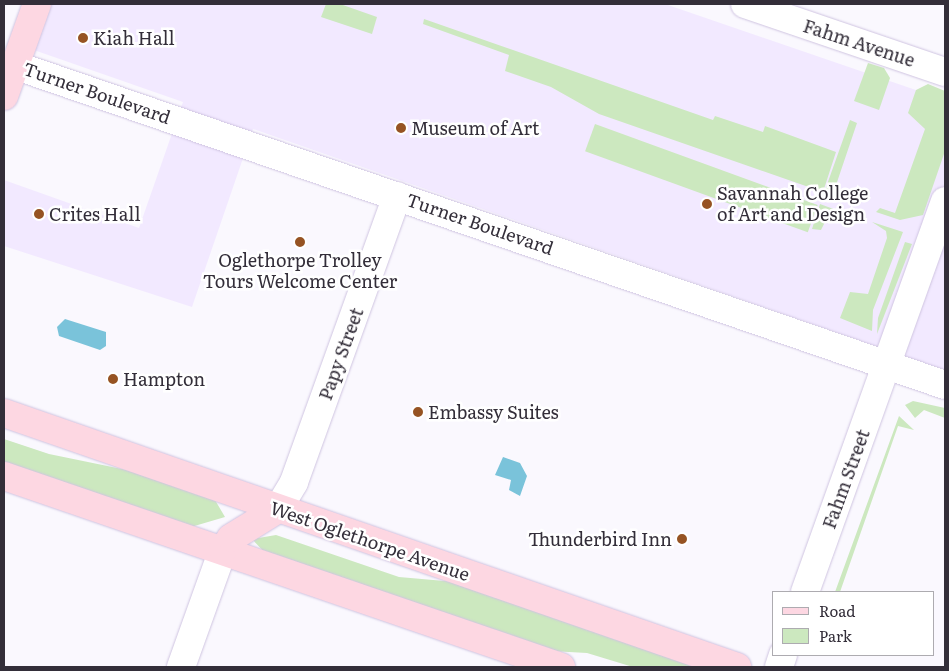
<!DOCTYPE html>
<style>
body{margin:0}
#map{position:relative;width:949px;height:671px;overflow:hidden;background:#faf8fe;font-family:Literata,serif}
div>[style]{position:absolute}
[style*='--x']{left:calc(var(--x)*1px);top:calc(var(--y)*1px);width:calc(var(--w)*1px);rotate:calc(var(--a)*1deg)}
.built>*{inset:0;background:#f2e9ff}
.green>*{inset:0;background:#cce8bf;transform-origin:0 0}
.water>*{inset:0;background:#7ac3da}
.roads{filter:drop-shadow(0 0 1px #cfc4e1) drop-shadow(0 0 1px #cfc4e1)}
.minor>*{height:28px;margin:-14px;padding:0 14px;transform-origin:14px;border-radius:14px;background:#fff}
.major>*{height:28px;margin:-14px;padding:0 14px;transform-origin:14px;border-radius:14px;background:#fdd7e2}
.dots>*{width:14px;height:14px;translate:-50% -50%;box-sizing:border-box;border:2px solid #fff;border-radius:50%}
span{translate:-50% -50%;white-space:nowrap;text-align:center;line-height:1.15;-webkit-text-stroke:5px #fff;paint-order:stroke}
.poi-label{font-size:18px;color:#332e39}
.left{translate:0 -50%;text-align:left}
.right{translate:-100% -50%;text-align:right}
.street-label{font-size:18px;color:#332e39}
.frame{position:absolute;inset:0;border:5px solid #332e39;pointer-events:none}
.legend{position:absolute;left:772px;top:591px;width:162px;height:65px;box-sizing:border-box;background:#fff;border:1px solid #adabb0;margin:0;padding:6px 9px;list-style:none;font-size:15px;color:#332e39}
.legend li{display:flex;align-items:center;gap:10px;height:25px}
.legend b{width:25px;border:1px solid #adabb0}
</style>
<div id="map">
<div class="built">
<i style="clip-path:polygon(47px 4px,665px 4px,945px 100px,945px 370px,253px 129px,192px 307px,4px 246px,4px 180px,139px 228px,183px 102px,31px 49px)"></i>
</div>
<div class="green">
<i style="clip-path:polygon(326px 4px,340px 4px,377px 17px,372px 34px,321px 17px)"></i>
<i style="clip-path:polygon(424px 19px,713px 120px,715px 116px,763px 132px,765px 126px,836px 152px,823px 192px,599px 114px,551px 87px,505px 71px,509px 55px,423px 24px)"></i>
<i style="clip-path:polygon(868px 63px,884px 68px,890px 78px,879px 110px,854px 101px)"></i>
<i style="clip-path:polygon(928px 84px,945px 91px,945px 151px,923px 215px,900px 220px,876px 212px,880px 208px,895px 213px,925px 129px,908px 113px,916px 90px)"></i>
<i style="clip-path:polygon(850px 120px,857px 123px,834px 191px,850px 202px,824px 193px)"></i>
<i style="left:595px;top:124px;width:237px;height:29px;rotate:20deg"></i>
<i style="clip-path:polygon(820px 204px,847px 214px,830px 212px,821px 230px,812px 229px)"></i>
<i style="clip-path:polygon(872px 222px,903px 232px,873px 310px,872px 331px,840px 318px,850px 292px,868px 294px,887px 238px,886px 231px)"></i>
<i style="clip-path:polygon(905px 242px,912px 244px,877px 334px,878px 318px)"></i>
<i style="clip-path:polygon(913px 401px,945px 408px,945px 418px,924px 410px,915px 418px,905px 405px)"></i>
<i style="clip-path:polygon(899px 416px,914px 430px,898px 426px,840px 592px,835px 592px)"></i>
<i style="clip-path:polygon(4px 439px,49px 454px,156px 476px,215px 500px,225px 517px,191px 527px,4px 462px)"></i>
<i style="clip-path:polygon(276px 535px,399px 577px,456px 582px,699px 667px,633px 667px,587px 653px,551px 651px,267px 555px,252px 539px)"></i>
</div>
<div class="water">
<i style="clip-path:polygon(65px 319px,106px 332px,106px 346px,100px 350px,59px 336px,57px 327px)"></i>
<i style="clip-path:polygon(503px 457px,520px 463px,527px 476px,520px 496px,509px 490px,511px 480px,495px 475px)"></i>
</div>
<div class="roads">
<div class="minor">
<i style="--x:745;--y:4;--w:211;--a:18.8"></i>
<i style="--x:14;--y:65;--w:984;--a:18.97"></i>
<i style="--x:278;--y:509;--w:31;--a:-59"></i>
<i style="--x:294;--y:482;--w:304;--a:-70.2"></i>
<i style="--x:805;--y:592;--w:415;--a:-70.3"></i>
<i style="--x:181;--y:667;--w:124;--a:-70.3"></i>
<i style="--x:779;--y:667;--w:13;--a:-72"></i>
</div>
<div class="major">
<i style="--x:4;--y:96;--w:98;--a:-70.3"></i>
<i style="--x:4;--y:413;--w:776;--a:19.11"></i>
<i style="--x:4;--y:476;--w:589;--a:18.93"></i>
<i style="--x:223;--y:550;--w:14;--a:-56"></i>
<i style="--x:231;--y:538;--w:55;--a:-31.7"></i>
</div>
</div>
<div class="dots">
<i style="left:83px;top:38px;background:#965323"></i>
<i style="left:401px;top:128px;background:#965323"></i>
<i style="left:707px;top:204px;background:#965323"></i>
<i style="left:39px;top:214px;background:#965323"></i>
<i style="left:300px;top:242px;background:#965323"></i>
<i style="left:113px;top:379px;background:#965323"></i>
<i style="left:418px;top:412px;background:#965323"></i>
<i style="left:682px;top:539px;background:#965323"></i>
</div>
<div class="poi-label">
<span class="left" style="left:93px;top:38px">Kiah Hall</span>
<span class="left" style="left:411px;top:128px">Museum of Art</span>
<span class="left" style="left:717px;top:204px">Savannah College<br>of Art and Design</span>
<span class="left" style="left:49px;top:214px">Crites Hall</span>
<span style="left:300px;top:271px">Oglethorpe Trolley<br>Tours Welcome Center</span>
<span class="left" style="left:123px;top:379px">Hampton</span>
<span class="left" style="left:428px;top:412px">Embassy Suites</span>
<span class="right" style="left:672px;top:539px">Thunderbird Inn</span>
</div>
<div class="street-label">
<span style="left:859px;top:43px;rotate:18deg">Fahm Avenue</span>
<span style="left:97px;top:93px;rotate:19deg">Turner Boulevard</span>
<span style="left:480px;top:224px;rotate:19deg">Turner Boulevard</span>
<span style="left:341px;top:354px;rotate:-70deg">Papy Street</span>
<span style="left:846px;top:479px;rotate:-70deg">Fahm Street</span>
<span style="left:370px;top:541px;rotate:19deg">West Oglethorpe Avenue</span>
</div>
<div class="frame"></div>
<ul class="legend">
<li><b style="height:6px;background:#fdd7e2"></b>Road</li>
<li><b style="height:14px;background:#cce8bf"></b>Park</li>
</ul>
</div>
